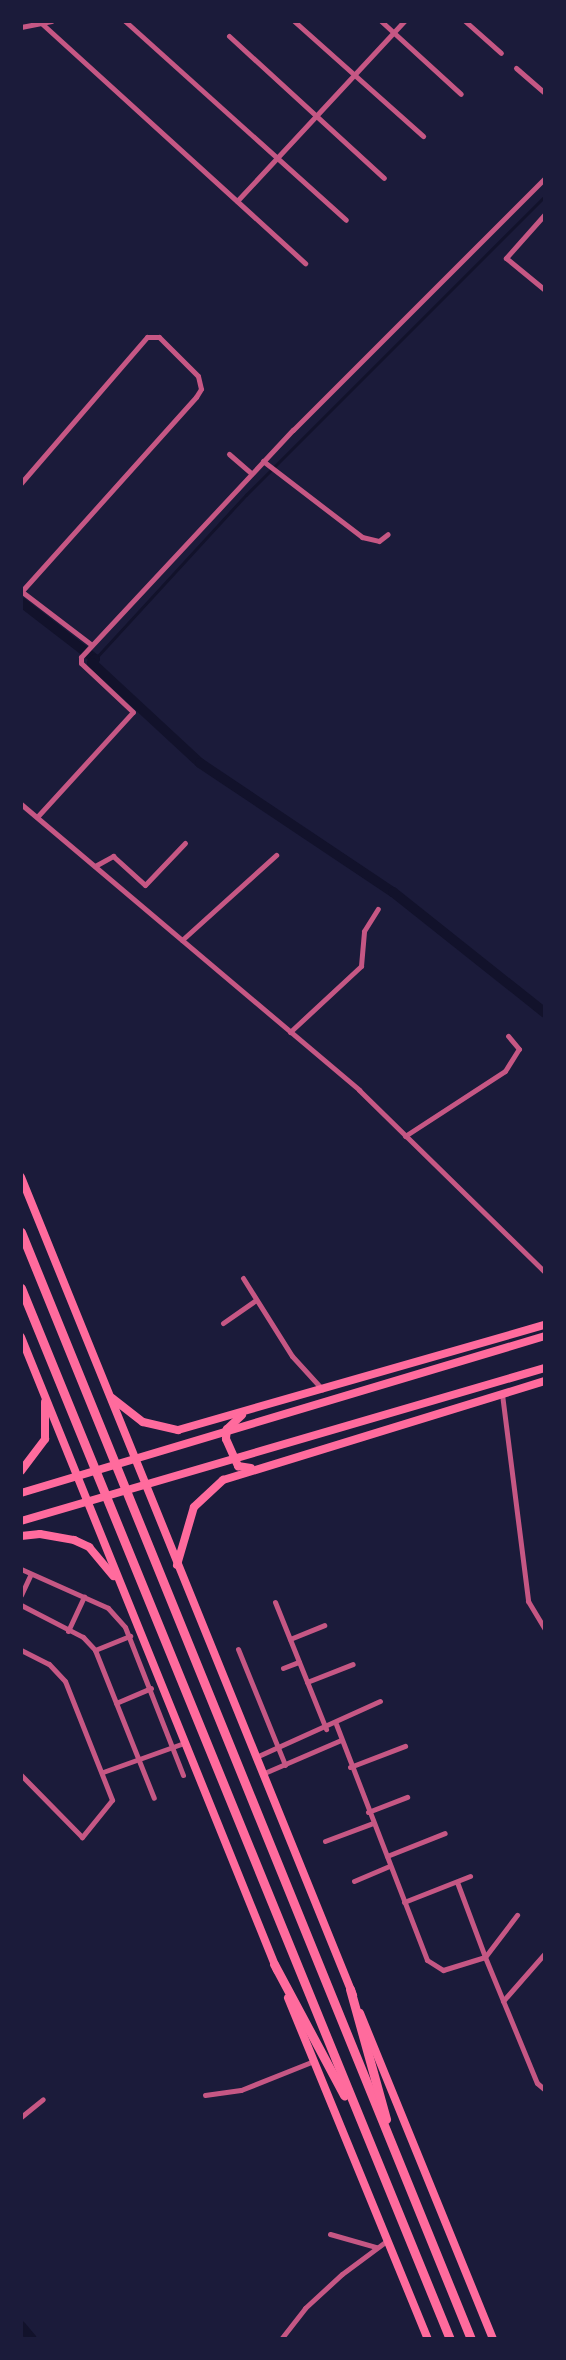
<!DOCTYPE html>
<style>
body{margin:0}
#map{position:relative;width:566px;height:2360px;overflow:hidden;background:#1b1b3a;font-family:Inter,sans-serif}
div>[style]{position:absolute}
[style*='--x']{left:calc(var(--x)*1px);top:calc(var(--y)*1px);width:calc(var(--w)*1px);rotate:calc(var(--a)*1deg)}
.stream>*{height:2.5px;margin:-1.25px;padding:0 1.25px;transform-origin:1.25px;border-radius:1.25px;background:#12122b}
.canal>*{height:10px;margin:-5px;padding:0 5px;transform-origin:5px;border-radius:5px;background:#12122b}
.minor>*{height:5px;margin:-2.5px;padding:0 2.5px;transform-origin:2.5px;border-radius:2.5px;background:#c65784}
.secondary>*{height:8px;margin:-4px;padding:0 4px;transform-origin:4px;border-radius:4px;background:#ff6b9d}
.trunk>*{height:9px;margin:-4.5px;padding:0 4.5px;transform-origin:4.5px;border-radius:4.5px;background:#ff6b9d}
span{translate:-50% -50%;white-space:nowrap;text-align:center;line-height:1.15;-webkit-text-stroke:5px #1b1b3a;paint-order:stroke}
.frame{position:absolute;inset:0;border:23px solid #1b1b3a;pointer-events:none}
</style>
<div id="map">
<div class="stream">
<i style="--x:95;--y:659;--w:223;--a:-47.4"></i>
<i style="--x:246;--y:495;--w:423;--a:-45"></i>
</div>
<div class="canal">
<i style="--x:21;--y:602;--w:93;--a:37.6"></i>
<i style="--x:95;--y:659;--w:5;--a:127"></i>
<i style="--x:92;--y:663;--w:147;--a:42.8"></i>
<i style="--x:200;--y:763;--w:232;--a:33.8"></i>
<i style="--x:393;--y:892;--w:194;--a:38.5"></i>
<i style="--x:21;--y:2326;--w:17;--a:50"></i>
</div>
<div class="minor">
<i style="--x:39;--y:21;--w:360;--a:42.3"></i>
<i style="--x:125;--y:21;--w:297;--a:42"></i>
<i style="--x:294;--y:21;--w:173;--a:41.7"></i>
<i style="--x:381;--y:21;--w:108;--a:42.4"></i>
<i style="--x:465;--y:21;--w:48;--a:41.6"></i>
<i style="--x:21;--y:27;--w:31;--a:-11"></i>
<i style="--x:229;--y:36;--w:210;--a:42.5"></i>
<i style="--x:516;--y:68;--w:38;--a:41"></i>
<i style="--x:237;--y:201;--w:246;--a:-47.1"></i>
<i style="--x:545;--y:214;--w:59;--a:131.6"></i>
<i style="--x:506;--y:258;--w:50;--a:39.4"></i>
<i style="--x:229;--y:454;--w:30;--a:41"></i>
<i style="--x:263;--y:461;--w:125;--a:37.5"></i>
<i style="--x:362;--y:537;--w:17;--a:13"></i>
<i style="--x:379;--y:541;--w:11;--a:-38"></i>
<i style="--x:21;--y:483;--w:193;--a:-49.2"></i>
<i style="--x:147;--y:337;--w:12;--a:0"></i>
<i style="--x:159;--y:337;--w:55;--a:45"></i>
<i style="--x:198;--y:376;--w:13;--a:77"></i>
<i style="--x:201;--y:389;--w:9;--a:122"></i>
<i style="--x:196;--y:397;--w:262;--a:131.9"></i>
<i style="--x:21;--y:591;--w:89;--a:37.3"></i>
<i style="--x:21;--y:804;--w:443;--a:40.2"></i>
<i style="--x:359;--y:1090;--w:260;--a:44.4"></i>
<i style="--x:37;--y:817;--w:142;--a:-47.6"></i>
<i style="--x:133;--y:712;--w:71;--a:-136.7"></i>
<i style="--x:81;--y:663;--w:6;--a:-90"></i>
<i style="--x:81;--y:657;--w:311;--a:-47"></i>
<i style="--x:293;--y:430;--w:356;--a:-45"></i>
<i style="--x:95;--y:866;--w:21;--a:-29"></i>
<i style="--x:113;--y:856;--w:43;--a:42.2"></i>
<i style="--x:145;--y:885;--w:58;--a:-46.4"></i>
<i style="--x:182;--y:940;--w:127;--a:-42.1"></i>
<i style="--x:290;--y:1032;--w:97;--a:-42.9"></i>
<i style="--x:361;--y:966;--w:35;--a:-85"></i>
<i style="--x:364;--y:931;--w:26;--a:-58"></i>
<i style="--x:405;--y:1136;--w:119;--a:-33"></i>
<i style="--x:505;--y:1071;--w:26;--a:-58"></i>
<i style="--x:519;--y:1049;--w:17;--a:-130"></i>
<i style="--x:243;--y:1278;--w:92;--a:57.9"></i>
<i style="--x:292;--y:1356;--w:45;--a:47.7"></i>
<i style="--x:223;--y:1323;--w:40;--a:-34.9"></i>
<i style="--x:502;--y:1394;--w:209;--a:82.8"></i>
<i style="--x:528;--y:1601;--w:33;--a:59"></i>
<i style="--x:21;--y:1569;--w:95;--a:24.1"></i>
<i style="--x:108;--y:1608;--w:25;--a:48"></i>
<i style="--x:125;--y:1627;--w:159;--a:68.6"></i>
<i style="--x:21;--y:1595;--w:23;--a:-65"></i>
<i style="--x:275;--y:1602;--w:137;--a:68.1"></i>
<i style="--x:21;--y:1605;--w:70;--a:27.3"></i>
<i style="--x:83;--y:1637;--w:18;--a:47"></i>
<i style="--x:95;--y:1650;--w:159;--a:68.3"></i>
<i style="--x:68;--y:1631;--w:38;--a:-65"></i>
<i style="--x:290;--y:1639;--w:37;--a:-22"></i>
<i style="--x:238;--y:1649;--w:125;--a:67.9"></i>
<i style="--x:21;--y:1650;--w:31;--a:27"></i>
<i style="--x:49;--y:1664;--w:23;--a:47"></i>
<i style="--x:65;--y:1681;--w:128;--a:68.4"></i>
<i style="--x:112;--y:1800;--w:48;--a:129"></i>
<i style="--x:82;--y:1837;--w:87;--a:-134.5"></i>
<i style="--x:95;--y:1650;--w:38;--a:-22"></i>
<i style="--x:283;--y:1668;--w:17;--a:-21"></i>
<i style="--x:307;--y:1682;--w:49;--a:-21.4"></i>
<i style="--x:116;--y:1703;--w:38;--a:-23"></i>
<i style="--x:336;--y:1724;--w:253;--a:68.9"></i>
<i style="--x:427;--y:1960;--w:19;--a:32"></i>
<i style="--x:443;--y:1970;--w:44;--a:-17.2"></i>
<i style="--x:485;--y:1957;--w:136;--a:67.6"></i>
<i style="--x:537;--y:2083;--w:11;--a:41"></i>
<i style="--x:256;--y:1757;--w:136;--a:-24.3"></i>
<i style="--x:350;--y:1767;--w:59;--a:-20.9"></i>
<i style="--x:103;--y:1772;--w:86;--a:-19.7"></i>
<i style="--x:262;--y:1774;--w:86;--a:-23.3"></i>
<i style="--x:368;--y:1812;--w:42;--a:-21"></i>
<i style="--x:325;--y:1841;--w:51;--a:-20.6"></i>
<i style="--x:387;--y:1856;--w:62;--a:-21.6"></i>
<i style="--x:354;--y:1881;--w:39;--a:-23"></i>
<i style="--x:457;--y:1882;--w:80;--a:69.5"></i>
<i style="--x:404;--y:1902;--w:71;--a:-21.5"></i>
<i style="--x:485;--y:1957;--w:53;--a:-52.7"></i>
<i style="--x:503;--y:2001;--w:64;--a:-48.8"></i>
<i style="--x:205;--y:2095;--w:36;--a:-8"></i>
<i style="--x:241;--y:2090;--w:79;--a:-21.7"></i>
<i style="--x:21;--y:2117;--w:28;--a:-39"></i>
<i style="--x:330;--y:2234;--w:48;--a:15.8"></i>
<i style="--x:281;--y:2339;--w:39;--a:-52"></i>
<i style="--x:305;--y:2308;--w:50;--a:-42.6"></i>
<i style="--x:342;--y:2274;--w:57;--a:-36.5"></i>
</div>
<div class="secondary">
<i style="--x:21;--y:1177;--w:883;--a:67.91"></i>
<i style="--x:21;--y:1337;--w:683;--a:67.98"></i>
<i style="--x:112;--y:1398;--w:39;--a:38"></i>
<i style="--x:143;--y:1422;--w:36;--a:13"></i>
<i style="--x:178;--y:1430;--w:382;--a:-16"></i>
<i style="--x:242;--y:1415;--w:21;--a:137"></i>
<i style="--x:227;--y:1429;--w:10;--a:96"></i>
<i style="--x:226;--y:1439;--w:30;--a:66"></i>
<i style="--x:238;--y:1466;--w:13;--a:9"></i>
<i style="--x:21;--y:1471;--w:40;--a:-53"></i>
<i style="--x:45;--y:1439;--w:37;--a:-90"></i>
<i style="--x:21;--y:1493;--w:547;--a:-16.68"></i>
<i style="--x:21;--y:1521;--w:546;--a:-16.28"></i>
<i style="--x:21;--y:1536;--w:19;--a:-6"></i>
<i style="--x:40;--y:1534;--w:35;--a:10"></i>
<i style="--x:74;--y:1540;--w:17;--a:25"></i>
<i style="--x:89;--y:1547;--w:38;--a:50"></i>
<i style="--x:177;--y:1565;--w:60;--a:-73.7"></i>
<i style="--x:194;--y:1507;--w:40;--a:-43"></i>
<i style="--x:223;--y:1480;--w:337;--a:-17.1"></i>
<i style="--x:288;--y:1998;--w:369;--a:67.7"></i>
<i style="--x:360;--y:2013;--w:352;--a:67.8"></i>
</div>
<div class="trunk">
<i style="--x:21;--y:1232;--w:1195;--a:67.88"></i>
<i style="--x:21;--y:1288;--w:1135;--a:67.8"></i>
<i style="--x:274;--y:1964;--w:149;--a:61.9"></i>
<i style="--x:350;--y:1989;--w:135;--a:74.5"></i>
</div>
<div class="frame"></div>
</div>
